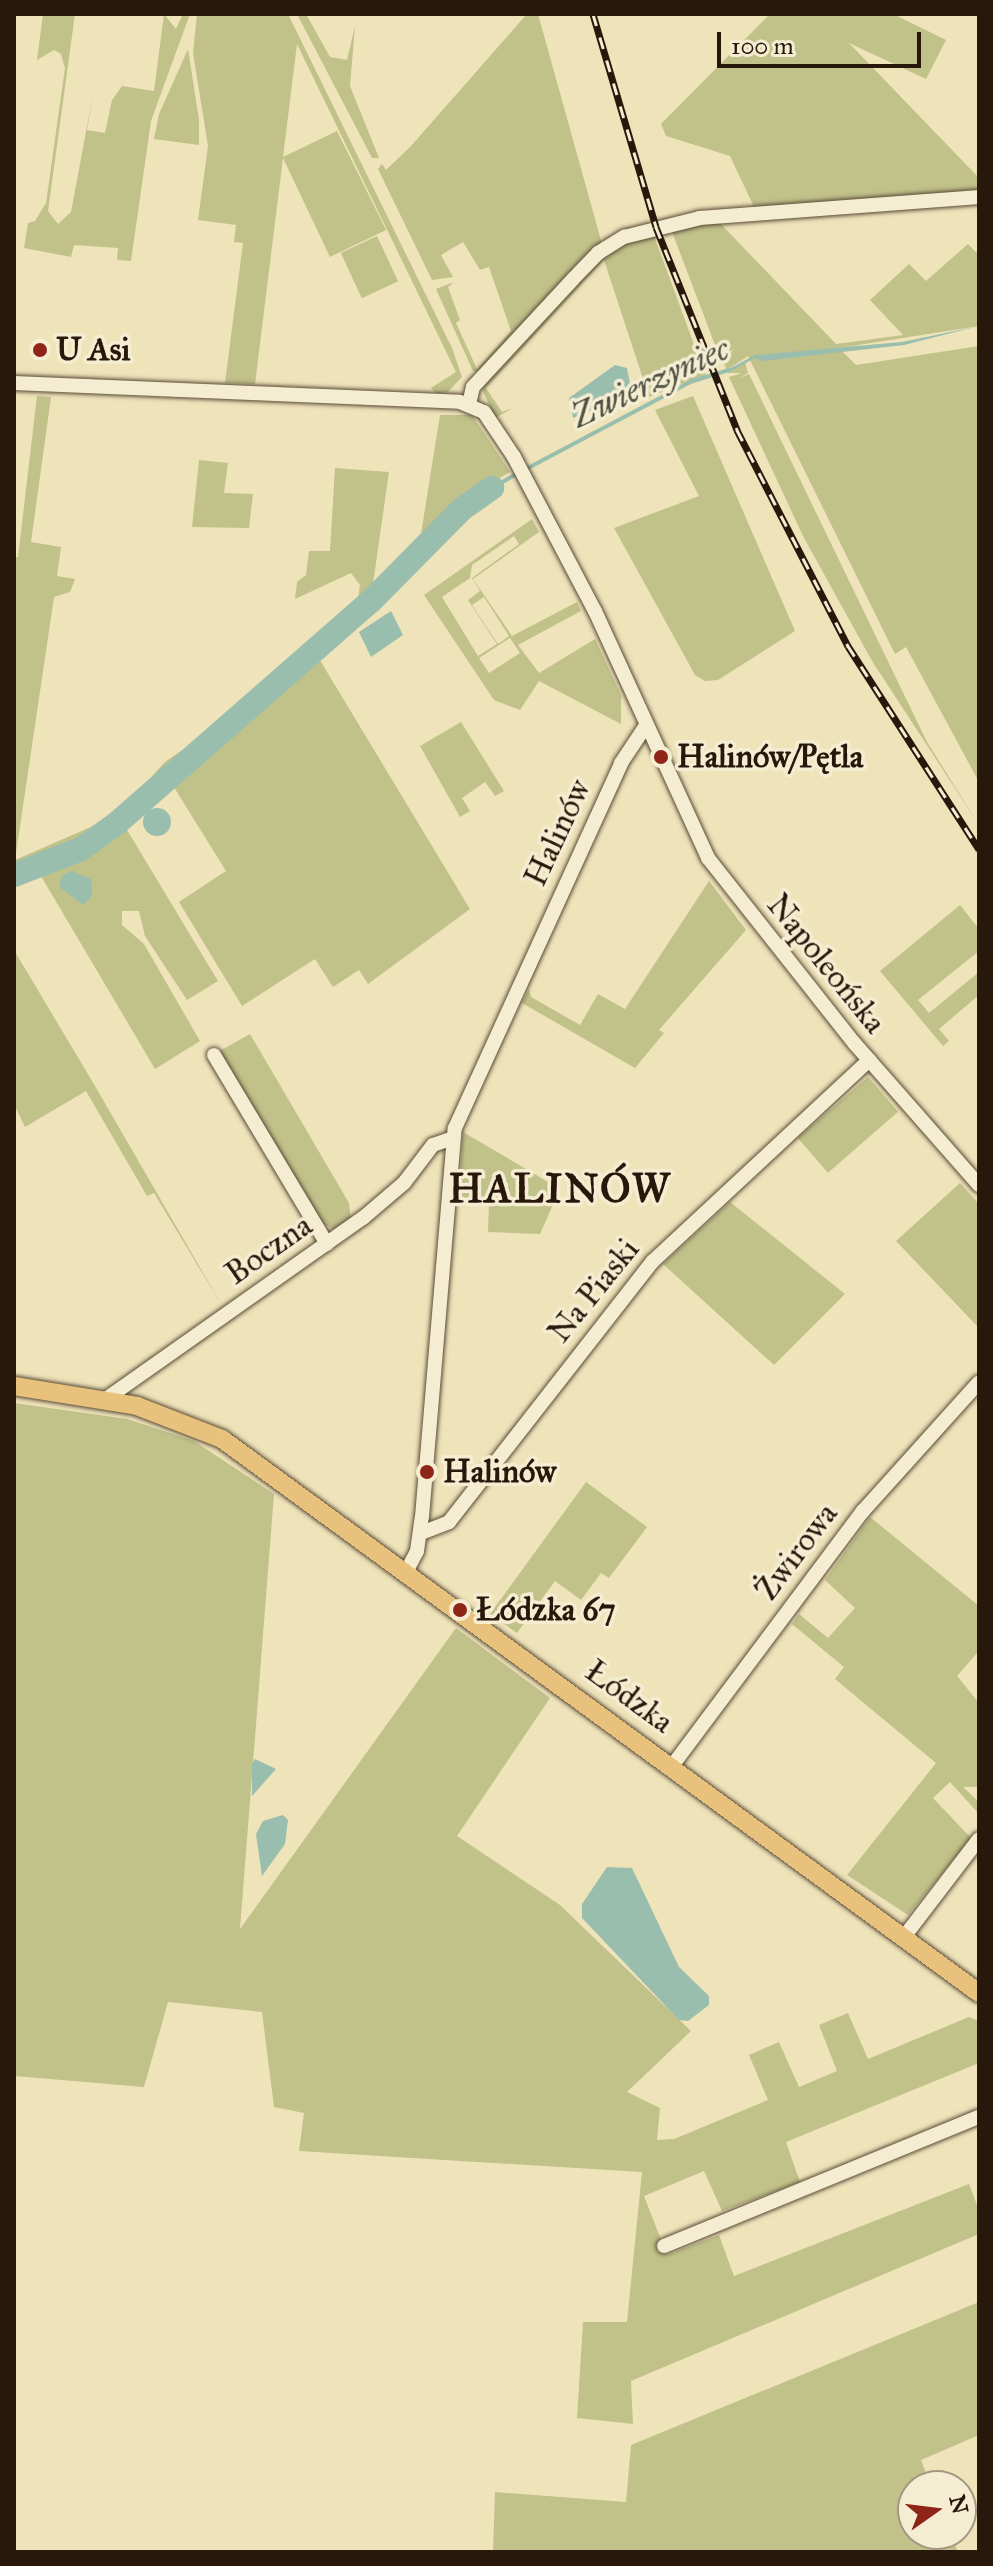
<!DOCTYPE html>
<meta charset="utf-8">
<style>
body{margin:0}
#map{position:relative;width:993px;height:2566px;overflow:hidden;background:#efe3ba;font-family:"IM FELL Great Primer",serif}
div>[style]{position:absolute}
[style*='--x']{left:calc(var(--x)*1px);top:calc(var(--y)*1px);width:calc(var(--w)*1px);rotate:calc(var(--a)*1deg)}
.green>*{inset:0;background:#c1c18a;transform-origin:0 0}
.water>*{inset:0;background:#9abeae}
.round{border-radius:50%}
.stream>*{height:4px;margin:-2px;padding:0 2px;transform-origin:2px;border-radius:2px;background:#9abeae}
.river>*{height:24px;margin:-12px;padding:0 12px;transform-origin:12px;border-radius:12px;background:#9abeae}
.roads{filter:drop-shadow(0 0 2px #594b37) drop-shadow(0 0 2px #594b37)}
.minor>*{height:14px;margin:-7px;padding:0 7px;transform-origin:7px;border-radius:7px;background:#f5edd2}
.major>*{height:18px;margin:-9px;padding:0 9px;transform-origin:9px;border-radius:9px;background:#e8c27d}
.rail>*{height:7px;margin-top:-3.5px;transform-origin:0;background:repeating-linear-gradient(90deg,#f5edd2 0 12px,#27180b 0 24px);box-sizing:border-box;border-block:2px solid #27180b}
.dots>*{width:22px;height:22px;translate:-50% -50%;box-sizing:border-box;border:4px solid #f5edd2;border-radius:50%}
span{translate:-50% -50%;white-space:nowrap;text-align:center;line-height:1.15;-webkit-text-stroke:7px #f5edd2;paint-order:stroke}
.poi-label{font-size:32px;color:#27180b;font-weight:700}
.left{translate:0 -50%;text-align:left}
.street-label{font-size:32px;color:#27180b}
.water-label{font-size:34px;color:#4f5244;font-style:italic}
.district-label{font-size:40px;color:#27180b;font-weight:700;letter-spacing:2px}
.frame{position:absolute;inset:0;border:16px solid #27180b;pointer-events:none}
.north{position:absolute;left:897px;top:2470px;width:80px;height:80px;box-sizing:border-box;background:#f5edd2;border:2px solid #a39882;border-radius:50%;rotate:76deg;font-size:22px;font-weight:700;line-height:32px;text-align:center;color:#27180b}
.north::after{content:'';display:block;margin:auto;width:28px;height:36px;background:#8f2418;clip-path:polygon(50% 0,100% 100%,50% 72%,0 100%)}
.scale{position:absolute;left:717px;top:32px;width:204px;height:36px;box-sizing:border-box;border:4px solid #27180b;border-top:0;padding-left:10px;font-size:24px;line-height:28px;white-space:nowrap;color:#27180b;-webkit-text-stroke:6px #f5edd2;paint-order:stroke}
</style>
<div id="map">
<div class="green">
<i style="clip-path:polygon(43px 14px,75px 14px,48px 211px,58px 224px,71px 212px,93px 94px,87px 130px,105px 133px,112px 100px,122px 86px,154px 91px,164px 14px,176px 29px,183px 14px,190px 14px,151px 121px,131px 261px,117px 260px,118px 248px,74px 245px,71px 257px,24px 248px,28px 223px,35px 221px,46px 203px,65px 68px,61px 54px,54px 50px,37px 60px)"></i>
<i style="clip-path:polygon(197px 14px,288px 14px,452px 348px,462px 377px,448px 392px,437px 394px,431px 388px,456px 372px,297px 44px,283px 157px,337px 131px,386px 230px,330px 257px,283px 158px,255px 384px,225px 383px,243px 243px,234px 242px,236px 225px,198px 220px,208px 146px,193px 53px)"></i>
<i style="clip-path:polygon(297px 14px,306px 14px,330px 57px,347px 60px,355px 26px,350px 86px,379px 158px,372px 158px)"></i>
<i style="clip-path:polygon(527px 14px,538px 14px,602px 244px,478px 372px,473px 371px,436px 289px,454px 282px,448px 287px,460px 320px,456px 323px,477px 369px,511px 331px,489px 267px,480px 270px,463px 242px,441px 255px,453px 277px,432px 280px,378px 169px,382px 164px,386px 170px,411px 146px)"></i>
<i style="clip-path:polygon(770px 14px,893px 14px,946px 40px,926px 79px,849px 43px,979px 178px,979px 192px,754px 207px,730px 156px,666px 136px,661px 124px)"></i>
<i style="clip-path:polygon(188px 49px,199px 120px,199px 145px,154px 139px,159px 114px)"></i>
<i style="clip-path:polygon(719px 222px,836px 344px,903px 335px,870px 300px,909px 264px,926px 281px,968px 244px,979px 255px,979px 326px,839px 348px,856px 365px,979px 346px,979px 782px,906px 647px,895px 654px,748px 356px,727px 370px,722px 360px,727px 357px,734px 349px,720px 358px,671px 229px)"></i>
<i style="clip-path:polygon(653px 233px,699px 358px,695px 361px,700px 360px,706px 375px,649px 397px,604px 260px,486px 388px,502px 412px,513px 408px,495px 418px,481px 387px,591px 266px,617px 246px)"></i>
<i style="left:377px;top:236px;width:50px;height:40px;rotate:65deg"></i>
<i style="clip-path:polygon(745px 362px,748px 373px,739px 378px,749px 374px,927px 742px,979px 825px,872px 661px,803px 536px,729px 377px,742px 373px,728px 373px)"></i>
<i style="clip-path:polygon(37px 396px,51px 397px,31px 542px,61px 547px,57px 576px,75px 579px,70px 592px,54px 597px,15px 860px,116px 816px,165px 762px,224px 721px,357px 605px,360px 585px,351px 573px,295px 599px,297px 582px,306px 575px,309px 551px,330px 551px,335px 468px,389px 472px,372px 591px,357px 605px,339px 638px,318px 657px,470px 909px,368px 984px,359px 970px,333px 987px,315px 959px,242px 1006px,179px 902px,226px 871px,172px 784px,124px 825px,218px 981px,187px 1000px,145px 936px,139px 911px,122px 911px,122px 925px,144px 944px,200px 1041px,155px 1069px,38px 871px,14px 880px,14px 557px,18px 557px)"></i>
<i style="clip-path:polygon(693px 396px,795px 631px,718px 680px,705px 681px,695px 675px,614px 528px,699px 496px,655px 410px)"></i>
<i style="clip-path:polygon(440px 415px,472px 415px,510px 472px,470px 495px,420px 540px)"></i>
<i style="clip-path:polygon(199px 460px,228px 463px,224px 493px,253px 494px,249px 528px,192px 527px)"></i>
<i style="clip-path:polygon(evenodd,532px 519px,539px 532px,473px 579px,512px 636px,577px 602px,581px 611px,518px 645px,539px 673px,595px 639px,621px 695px,621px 724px,539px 681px,520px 710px,494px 700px,424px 595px,532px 519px,514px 536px,519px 544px,472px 578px,480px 591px,468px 600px,497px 644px,478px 656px,442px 597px,470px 578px,472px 565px,514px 536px,532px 519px,484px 597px,509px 636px,498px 644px,472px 605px,484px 597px,532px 519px,510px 638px,520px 653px,489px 673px,479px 658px,510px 638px)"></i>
<i style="clip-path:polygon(461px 722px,504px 791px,495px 796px,485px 782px,462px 798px,470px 811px,460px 817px,420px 746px)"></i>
<i style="clip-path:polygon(709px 881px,746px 930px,659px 1030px,664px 1033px,635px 1068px,522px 1003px,529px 989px,531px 997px,580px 1025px,598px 994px,625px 1009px)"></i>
<i style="clip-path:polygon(960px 905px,979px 929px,979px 951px,918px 1000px,929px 1013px,979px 972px,979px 995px,939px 1029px,949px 1041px,979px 1015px,943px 1046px,880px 971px)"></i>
<i style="clip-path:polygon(14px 950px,95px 1086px,224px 1309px,154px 1193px,147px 1196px,86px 1091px,25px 1127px,14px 1104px)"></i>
<i style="clip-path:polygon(250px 1034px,349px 1203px,351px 1221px,337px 1231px,322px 1223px,218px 1052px)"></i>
<i style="left:868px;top:1077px;width:46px;height:93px;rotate:49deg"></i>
<i style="clip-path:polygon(463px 1132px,560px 1189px,540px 1234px,488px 1232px,489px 1203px,459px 1201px)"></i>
<i style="clip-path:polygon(960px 1183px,979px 1204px,979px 1328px,896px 1241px)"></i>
<i style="clip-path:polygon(730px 1202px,845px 1294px,774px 1365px,663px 1264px)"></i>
<i style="clip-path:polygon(14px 1403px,127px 1419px,194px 1441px,274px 1494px,240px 1929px,456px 1628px,550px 1698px,457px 1836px,560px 1905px,691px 2031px,627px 2092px,660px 2108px,657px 2140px,674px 2139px,768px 2100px,749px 2055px,779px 2042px,799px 2087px,837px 2071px,819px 2025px,848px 2013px,868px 2059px,969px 2017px,979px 2021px,979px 2063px,786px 2142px,800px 2182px,722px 2211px,704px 2171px,644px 2196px,667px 2255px,719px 2235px,734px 2276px,969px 2184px,979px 2210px,979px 2234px,631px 2381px,633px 2424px,577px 2418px,583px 2322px,627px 2322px,642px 2172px,299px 2151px,304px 2113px,274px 2107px,262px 2012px,168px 2002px,144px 2087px,14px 2076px)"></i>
<i style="clip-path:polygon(586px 1482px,647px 1527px,609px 1578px,601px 1573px,581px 1600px,555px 1581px,517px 1633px,490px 1614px)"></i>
<i style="clip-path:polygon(870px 1517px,979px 1606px,978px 1652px,957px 1676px,979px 1703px,979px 1787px,963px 1787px,979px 1802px,979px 1814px,950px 1782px,933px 1798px,971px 1838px,908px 1915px,847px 1875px,936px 1763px,835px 1679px,844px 1667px,792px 1624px,799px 1614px,828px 1638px,855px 1608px,825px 1580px)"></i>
<i style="clip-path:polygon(979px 2302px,979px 2435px,921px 2460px,931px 2486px,913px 2486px,913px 2534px,951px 2534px,958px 2552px,493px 2552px,495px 2492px,626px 2502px,631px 2445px)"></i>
</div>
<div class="water">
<i style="clip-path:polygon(979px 326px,904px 345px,761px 361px,755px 358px,728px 373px,727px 370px,755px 355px,902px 342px)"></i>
<i style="clip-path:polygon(615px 365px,627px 368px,632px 394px,573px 418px,569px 398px)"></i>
<i style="clip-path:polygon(391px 611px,403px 635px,371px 657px,359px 632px)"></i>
<i class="round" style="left:143px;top:808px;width:28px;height:28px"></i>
<i style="clip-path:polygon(71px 871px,91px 879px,92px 895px,84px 905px,59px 887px,62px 876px)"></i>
<i style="clip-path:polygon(255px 1759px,276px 1769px,252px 1796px,252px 1764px)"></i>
<i style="clip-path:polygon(283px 1815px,288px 1820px,285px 1844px,262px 1876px,256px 1834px,263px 1821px)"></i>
<i style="clip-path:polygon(607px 1867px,632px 1868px,679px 1967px,709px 1996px,709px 2005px,688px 2021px,679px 2020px,582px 1918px,582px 1904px)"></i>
</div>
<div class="stream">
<i style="--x:526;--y:469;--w:186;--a:-27.9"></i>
<i style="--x:690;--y:382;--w:41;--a:-17.1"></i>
<i style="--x:492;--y:488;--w:30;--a:-30"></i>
</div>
<div class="river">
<i style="--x:14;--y:875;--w:72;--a:-21.2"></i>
<i style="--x:81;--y:849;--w:43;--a:-35.5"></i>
<i style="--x:116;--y:824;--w:339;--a:-41.2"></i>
<i style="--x:371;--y:601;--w:129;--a:-45.3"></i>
<i style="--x:462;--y:509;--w:37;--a:-35"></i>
</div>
<div class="roads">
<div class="minor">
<i style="--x:14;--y:383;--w:446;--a:2.4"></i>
<i style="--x:460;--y:402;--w:26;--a:23"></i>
<i style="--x:484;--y:412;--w:54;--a:56.3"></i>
<i style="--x:514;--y:457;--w:174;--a:62.3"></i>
<i style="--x:595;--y:611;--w:272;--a:65.4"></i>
<i style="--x:708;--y:858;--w:237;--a:51.7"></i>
<i style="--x:855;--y:1044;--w:188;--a:48.7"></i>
<i style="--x:469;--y:404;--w:17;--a:-77"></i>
<i style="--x:473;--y:387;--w:147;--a:-47.2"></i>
<i style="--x:573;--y:279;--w:36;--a:-46"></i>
<i style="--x:598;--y:253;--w:31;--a:-32"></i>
<i style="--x:624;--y:237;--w:78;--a:-14"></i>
<i style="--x:700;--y:218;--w:280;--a:-4.3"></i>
<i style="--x:214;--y:1055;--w:220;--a:59.1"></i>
<i style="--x:106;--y:1399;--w:314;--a:-35.2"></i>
<i style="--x:363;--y:1218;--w:54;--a:-40.5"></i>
<i style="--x:404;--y:1183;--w:48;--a:-52.7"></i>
<i style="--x:433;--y:1145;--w:21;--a:-19"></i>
<i style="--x:421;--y:1533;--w:30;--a:-21"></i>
<i style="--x:449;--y:1522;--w:331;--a:-52"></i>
<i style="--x:653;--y:1261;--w:295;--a:-42.9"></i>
<i style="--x:407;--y:1570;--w:21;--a:-62"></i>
<i style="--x:417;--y:1551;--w:34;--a:-82"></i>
<i style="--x:422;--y:1517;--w:390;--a:-85.2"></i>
<i style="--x:455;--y:1128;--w:401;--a:-65.5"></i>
<i style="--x:621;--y:763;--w:43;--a:-56.3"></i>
<i style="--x:672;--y:1766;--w:319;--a:-53.2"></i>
<i style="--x:863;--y:1511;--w:173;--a:-48"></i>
<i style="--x:904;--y:1937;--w:123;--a:-52.6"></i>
<i style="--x:664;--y:2246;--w:340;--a:-22.3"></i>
</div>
<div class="major">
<i style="--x:14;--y:1386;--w:125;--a:9.2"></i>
<i style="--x:137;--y:1406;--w:91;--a:21.2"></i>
<i style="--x:222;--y:1439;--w:938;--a:36.2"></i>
</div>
</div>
<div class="rail">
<i style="--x:593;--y:14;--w:222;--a:73.5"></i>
<i style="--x:656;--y:227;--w:219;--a:68.2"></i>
<i style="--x:737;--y:430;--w:243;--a:62.8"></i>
<i style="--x:848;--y:646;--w:242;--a:57.2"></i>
</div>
<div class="dots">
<i style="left:40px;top:350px;background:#8f2418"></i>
<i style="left:661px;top:757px;background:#8f2418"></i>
<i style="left:427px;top:1472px;background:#8f2418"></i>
<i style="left:460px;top:1610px;background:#8f2418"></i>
</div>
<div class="poi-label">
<span class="left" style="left:56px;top:350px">U Asi</span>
<span class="left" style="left:677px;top:757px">Halinów/Pętla</span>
<span class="left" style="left:443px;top:1472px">Halinów</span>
<span class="left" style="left:476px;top:1610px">Łódzka 67</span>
</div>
<div class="street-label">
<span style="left:558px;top:833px;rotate:-65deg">Halinów</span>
<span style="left:826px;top:964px;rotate:51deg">Napoleońska</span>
<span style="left:269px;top:1250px;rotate:-35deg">Boczna</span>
<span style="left:594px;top:1291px;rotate:-51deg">Na Piaski</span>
<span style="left:797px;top:1552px;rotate:-53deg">Żwirowa</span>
<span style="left:629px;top:1697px;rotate:36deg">Łódzka</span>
</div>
<div class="water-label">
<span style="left:650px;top:382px;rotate:-25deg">Zwierzyniec</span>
</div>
<div class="district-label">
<span style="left:560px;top:1189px">HALINÓW</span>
</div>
<div class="frame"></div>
<div class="north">N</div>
<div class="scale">100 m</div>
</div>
